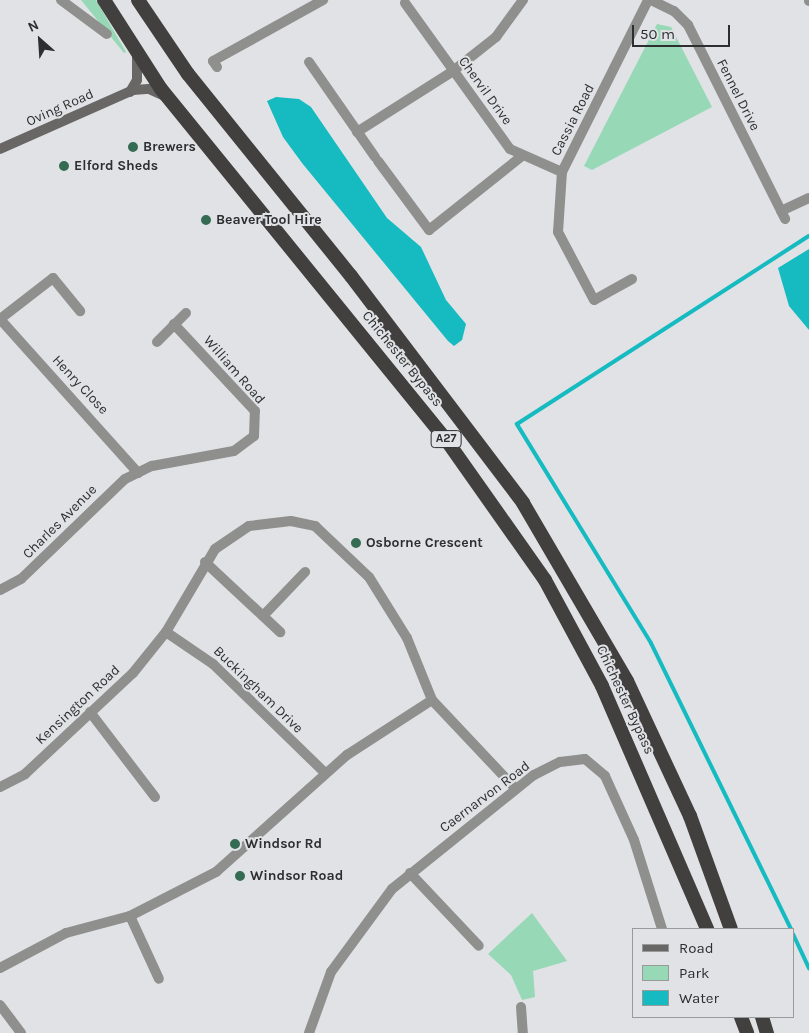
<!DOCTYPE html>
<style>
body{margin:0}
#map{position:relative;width:809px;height:1033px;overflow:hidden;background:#e0e2e5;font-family:Karla,sans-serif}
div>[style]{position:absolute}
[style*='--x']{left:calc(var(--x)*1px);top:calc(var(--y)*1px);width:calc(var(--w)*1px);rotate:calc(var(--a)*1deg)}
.green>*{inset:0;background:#97d9b6}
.water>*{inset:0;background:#15bbc0}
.stream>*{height:4px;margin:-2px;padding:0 2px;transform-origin:2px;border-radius:2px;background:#15bbc0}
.minor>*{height:10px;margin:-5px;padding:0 5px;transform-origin:5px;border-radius:5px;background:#8f8f8d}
.secondary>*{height:10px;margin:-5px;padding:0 5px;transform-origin:5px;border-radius:5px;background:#686765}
.trunk>*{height:14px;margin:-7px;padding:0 7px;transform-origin:7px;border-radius:7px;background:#42403e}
.dots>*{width:14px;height:14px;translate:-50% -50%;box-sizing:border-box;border:2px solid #e0e2e5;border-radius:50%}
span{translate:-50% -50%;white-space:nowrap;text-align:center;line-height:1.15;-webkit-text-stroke:4px #e0e2e5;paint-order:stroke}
.shield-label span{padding:1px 4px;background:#e0e2e5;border:1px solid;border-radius:4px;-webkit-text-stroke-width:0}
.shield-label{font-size:12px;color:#2d2e2f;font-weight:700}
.street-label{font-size:14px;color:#2d2e2f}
.poi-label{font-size:14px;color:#2d2e2f;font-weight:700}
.left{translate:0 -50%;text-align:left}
.legend{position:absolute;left:632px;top:928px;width:162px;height:90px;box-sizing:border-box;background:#e0e2e5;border:1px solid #989a9c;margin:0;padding:6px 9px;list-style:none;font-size:15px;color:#2d2e2f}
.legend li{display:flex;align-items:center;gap:10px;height:25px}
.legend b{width:25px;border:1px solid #989a9c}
.north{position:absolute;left:15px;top:15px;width:50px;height:50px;-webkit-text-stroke:4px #e0e2e5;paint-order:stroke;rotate:334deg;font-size:14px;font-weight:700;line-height:20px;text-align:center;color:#2d2e2f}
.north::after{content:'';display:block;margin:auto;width:18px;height:22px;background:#2d2e2f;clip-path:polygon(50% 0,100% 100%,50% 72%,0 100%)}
.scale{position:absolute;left:632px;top:25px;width:98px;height:22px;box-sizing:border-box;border:2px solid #2d2e2f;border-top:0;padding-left:6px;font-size:15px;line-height:18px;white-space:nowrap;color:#2d2e2f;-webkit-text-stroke:4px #e0e2e5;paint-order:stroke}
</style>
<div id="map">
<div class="green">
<i style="clip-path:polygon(81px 0,96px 0,126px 52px,124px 53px)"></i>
<i style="clip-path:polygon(657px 24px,671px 27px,712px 107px,592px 170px,584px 166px)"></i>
<i style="clip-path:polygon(532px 913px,567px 961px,533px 971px,535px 997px,522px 1000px,511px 975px,488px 954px)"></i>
</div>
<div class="water">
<i style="clip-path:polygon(276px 97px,299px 99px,311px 107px,387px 218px,421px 247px,446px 300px,466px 324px,462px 340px,454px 346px,448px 341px,302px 163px,283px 137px,267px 101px)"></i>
<i style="clip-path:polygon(809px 249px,809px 330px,789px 306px,778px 268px)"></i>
</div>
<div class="stream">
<i style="--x:791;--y:929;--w:318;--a:-116.1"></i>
<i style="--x:651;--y:643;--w:257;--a:-121.5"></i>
<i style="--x:517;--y:424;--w:347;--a:-32.8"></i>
<i style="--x:793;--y:934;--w:38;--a:65"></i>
</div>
<div class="minor">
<i style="--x:61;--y:0;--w:57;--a:36.5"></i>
<i style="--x:651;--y:0;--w:25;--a:26"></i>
<i style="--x:674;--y:11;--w:20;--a:45"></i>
<i style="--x:688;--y:25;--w:217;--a:63.4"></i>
<i style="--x:809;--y:0;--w:1;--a:90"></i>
<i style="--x:405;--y:3;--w:180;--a:54.3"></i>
<i style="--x:510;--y:149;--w:57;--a:23.9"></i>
<i style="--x:309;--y:62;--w:116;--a:55.2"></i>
<i style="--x:217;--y:67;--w:7;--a:-124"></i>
<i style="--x:213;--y:61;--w:126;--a:-29"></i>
<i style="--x:357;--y:132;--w:114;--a:-32.4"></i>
<i style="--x:453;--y:71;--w:55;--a:-38.3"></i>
<i style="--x:496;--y:37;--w:46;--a:-53.9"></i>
<i style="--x:378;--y:161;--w:86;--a:53.5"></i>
<i style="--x:429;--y:230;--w:119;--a:-38.5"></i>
<i style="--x:781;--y:211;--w:31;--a:-25"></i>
<i style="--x:632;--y:279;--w:43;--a:151.1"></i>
<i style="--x:594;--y:300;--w:77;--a:-117.9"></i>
<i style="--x:558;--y:232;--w:60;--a:-86.2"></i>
<i style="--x:562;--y:172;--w:192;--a:-63.4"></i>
<i style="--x:0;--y:319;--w:207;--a:48.1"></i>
<i style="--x:0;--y:319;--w:67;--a:-37.7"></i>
<i style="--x:53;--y:278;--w:43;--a:50.7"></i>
<i style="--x:157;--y:342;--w:41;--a:-45"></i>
<i style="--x:205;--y:562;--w:103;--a:43"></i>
<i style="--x:0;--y:590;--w:24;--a:-28"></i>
<i style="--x:21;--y:579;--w:144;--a:-43.9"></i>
<i style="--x:125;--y:479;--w:30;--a:-26"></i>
<i style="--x:152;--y:466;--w:83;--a:-10.4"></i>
<i style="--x:234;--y:451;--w:25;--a:-37"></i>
<i style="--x:254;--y:436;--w:25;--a:-88"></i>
<i style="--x:255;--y:411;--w:119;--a:-133"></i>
<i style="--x:263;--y:616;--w:61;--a:-46.3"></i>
<i style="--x:166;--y:632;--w:57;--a:34.2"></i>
<i style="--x:213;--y:664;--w:156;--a:44.2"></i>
<i style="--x:90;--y:712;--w:107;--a:52.6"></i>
<i style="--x:0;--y:787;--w:28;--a:-27"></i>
<i style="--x:25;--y:774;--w:148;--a:-43.1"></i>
<i style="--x:133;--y:673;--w:53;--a:-51.2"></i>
<i style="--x:166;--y:632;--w:96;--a:-59.4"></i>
<i style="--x:215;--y:549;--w:41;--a:-34.1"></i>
<i style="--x:249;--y:526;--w:42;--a:-6.8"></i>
<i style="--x:291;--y:521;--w:25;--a:12"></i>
<i style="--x:315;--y:526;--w:74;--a:43.4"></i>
<i style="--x:369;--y:577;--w:72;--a:58.1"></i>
<i style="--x:407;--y:638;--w:67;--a:68"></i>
<i style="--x:432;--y:700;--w:122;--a:46.7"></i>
<i style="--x:410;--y:873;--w:100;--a:46.6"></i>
<i style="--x:130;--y:916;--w:69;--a:65.3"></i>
<i style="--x:0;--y:968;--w:75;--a:-27.9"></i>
<i style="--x:66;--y:933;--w:66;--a:-14.9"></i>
<i style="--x:130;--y:916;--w:97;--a:-27.1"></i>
<i style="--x:216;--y:872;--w:176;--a:-41.8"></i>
<i style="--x:347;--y:755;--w:101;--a:-32.9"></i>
<i style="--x:0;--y:1005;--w:35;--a:53"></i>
<i style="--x:521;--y:1007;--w:26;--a:86"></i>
<i style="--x:309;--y:1033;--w:65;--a:-70.2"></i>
<i style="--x:331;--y:972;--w:103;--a:-53.7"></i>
<i style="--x:392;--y:889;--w:182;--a:-38.8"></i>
<i style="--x:534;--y:775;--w:29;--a:-27"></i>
<i style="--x:560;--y:762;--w:25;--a:-7"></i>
<i style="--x:585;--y:759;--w:26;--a:40"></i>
<i style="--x:605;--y:776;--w:70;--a:65.6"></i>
<i style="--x:634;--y:840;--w:93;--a:72.5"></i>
</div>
<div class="secondary">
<i style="--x:130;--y:92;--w:14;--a:-60"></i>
<i style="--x:137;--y:80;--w:27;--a:-90"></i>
<i style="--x:0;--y:149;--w:145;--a:-23.9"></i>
<i style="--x:133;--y:90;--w:16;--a:-4"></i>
<i style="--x:149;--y:89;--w:20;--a:24"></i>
</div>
<div class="trunk">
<i style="--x:104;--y:0;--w:106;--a:57.4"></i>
<i style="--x:161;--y:89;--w:454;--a:50.9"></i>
<i style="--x:447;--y:441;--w:170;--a:54.8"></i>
<i style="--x:545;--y:580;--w:120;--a:61.7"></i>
<i style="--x:602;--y:686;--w:265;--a:66.6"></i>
<i style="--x:138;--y:0;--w:89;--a:56"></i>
<i style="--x:188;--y:74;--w:260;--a:51.1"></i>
<i style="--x:351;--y:276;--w:285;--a:52.8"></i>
<i style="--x:523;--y:503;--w:206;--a:59.7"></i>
<i style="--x:627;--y:681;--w:149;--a:65"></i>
<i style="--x:690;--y:816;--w:120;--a:70.1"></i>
<i style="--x:741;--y:1017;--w:17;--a:69"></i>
<i style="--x:762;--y:1017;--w:17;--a:73"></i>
</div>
<div class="dots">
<i style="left:133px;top:147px;background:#346b52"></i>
<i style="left:64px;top:166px;background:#346b52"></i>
<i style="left:206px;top:220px;background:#346b52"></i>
<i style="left:356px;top:543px;background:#346b52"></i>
<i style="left:235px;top:844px;background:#346b52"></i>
<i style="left:240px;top:876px;background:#346b52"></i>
</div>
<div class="shield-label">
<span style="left:446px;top:439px">A27</span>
</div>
<div class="street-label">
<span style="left:485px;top:91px;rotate:54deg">Chervil Drive</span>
<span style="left:738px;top:95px;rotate:63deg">Fennel Drive</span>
<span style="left:60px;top:108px;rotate:-24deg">Oving Road</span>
<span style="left:573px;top:120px;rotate:-63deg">Cassia Road</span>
<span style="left:402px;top:359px;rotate:51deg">Chichester Bypass</span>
<span style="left:234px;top:370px;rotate:49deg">William Road</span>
<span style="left:80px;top:385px;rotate:47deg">Henry Close</span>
<span style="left:60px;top:522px;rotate:-45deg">Charles Avenue</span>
<span style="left:258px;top:690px;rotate:44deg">Buckingham Drive</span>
<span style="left:625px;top:700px;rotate:65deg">Chichester Bypass</span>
<span style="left:78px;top:705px;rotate:-43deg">Kensington Road</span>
<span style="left:485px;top:797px;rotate:-37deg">Caernarvon Road</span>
</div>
<div class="poi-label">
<span class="left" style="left:143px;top:147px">Brewers</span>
<span class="left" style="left:74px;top:166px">Elford Sheds</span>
<span class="left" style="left:216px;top:220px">Beaver Tool Hire</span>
<span class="left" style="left:366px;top:543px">Osborne Crescent</span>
<span class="left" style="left:245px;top:844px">Windsor Rd</span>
<span class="left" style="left:250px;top:876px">Windsor Road</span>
</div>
<ul class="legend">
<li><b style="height:6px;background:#686765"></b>Road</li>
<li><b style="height:14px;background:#97d9b6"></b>Park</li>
<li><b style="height:14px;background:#15bbc0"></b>Water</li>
</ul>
<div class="north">N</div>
<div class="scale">50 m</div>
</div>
